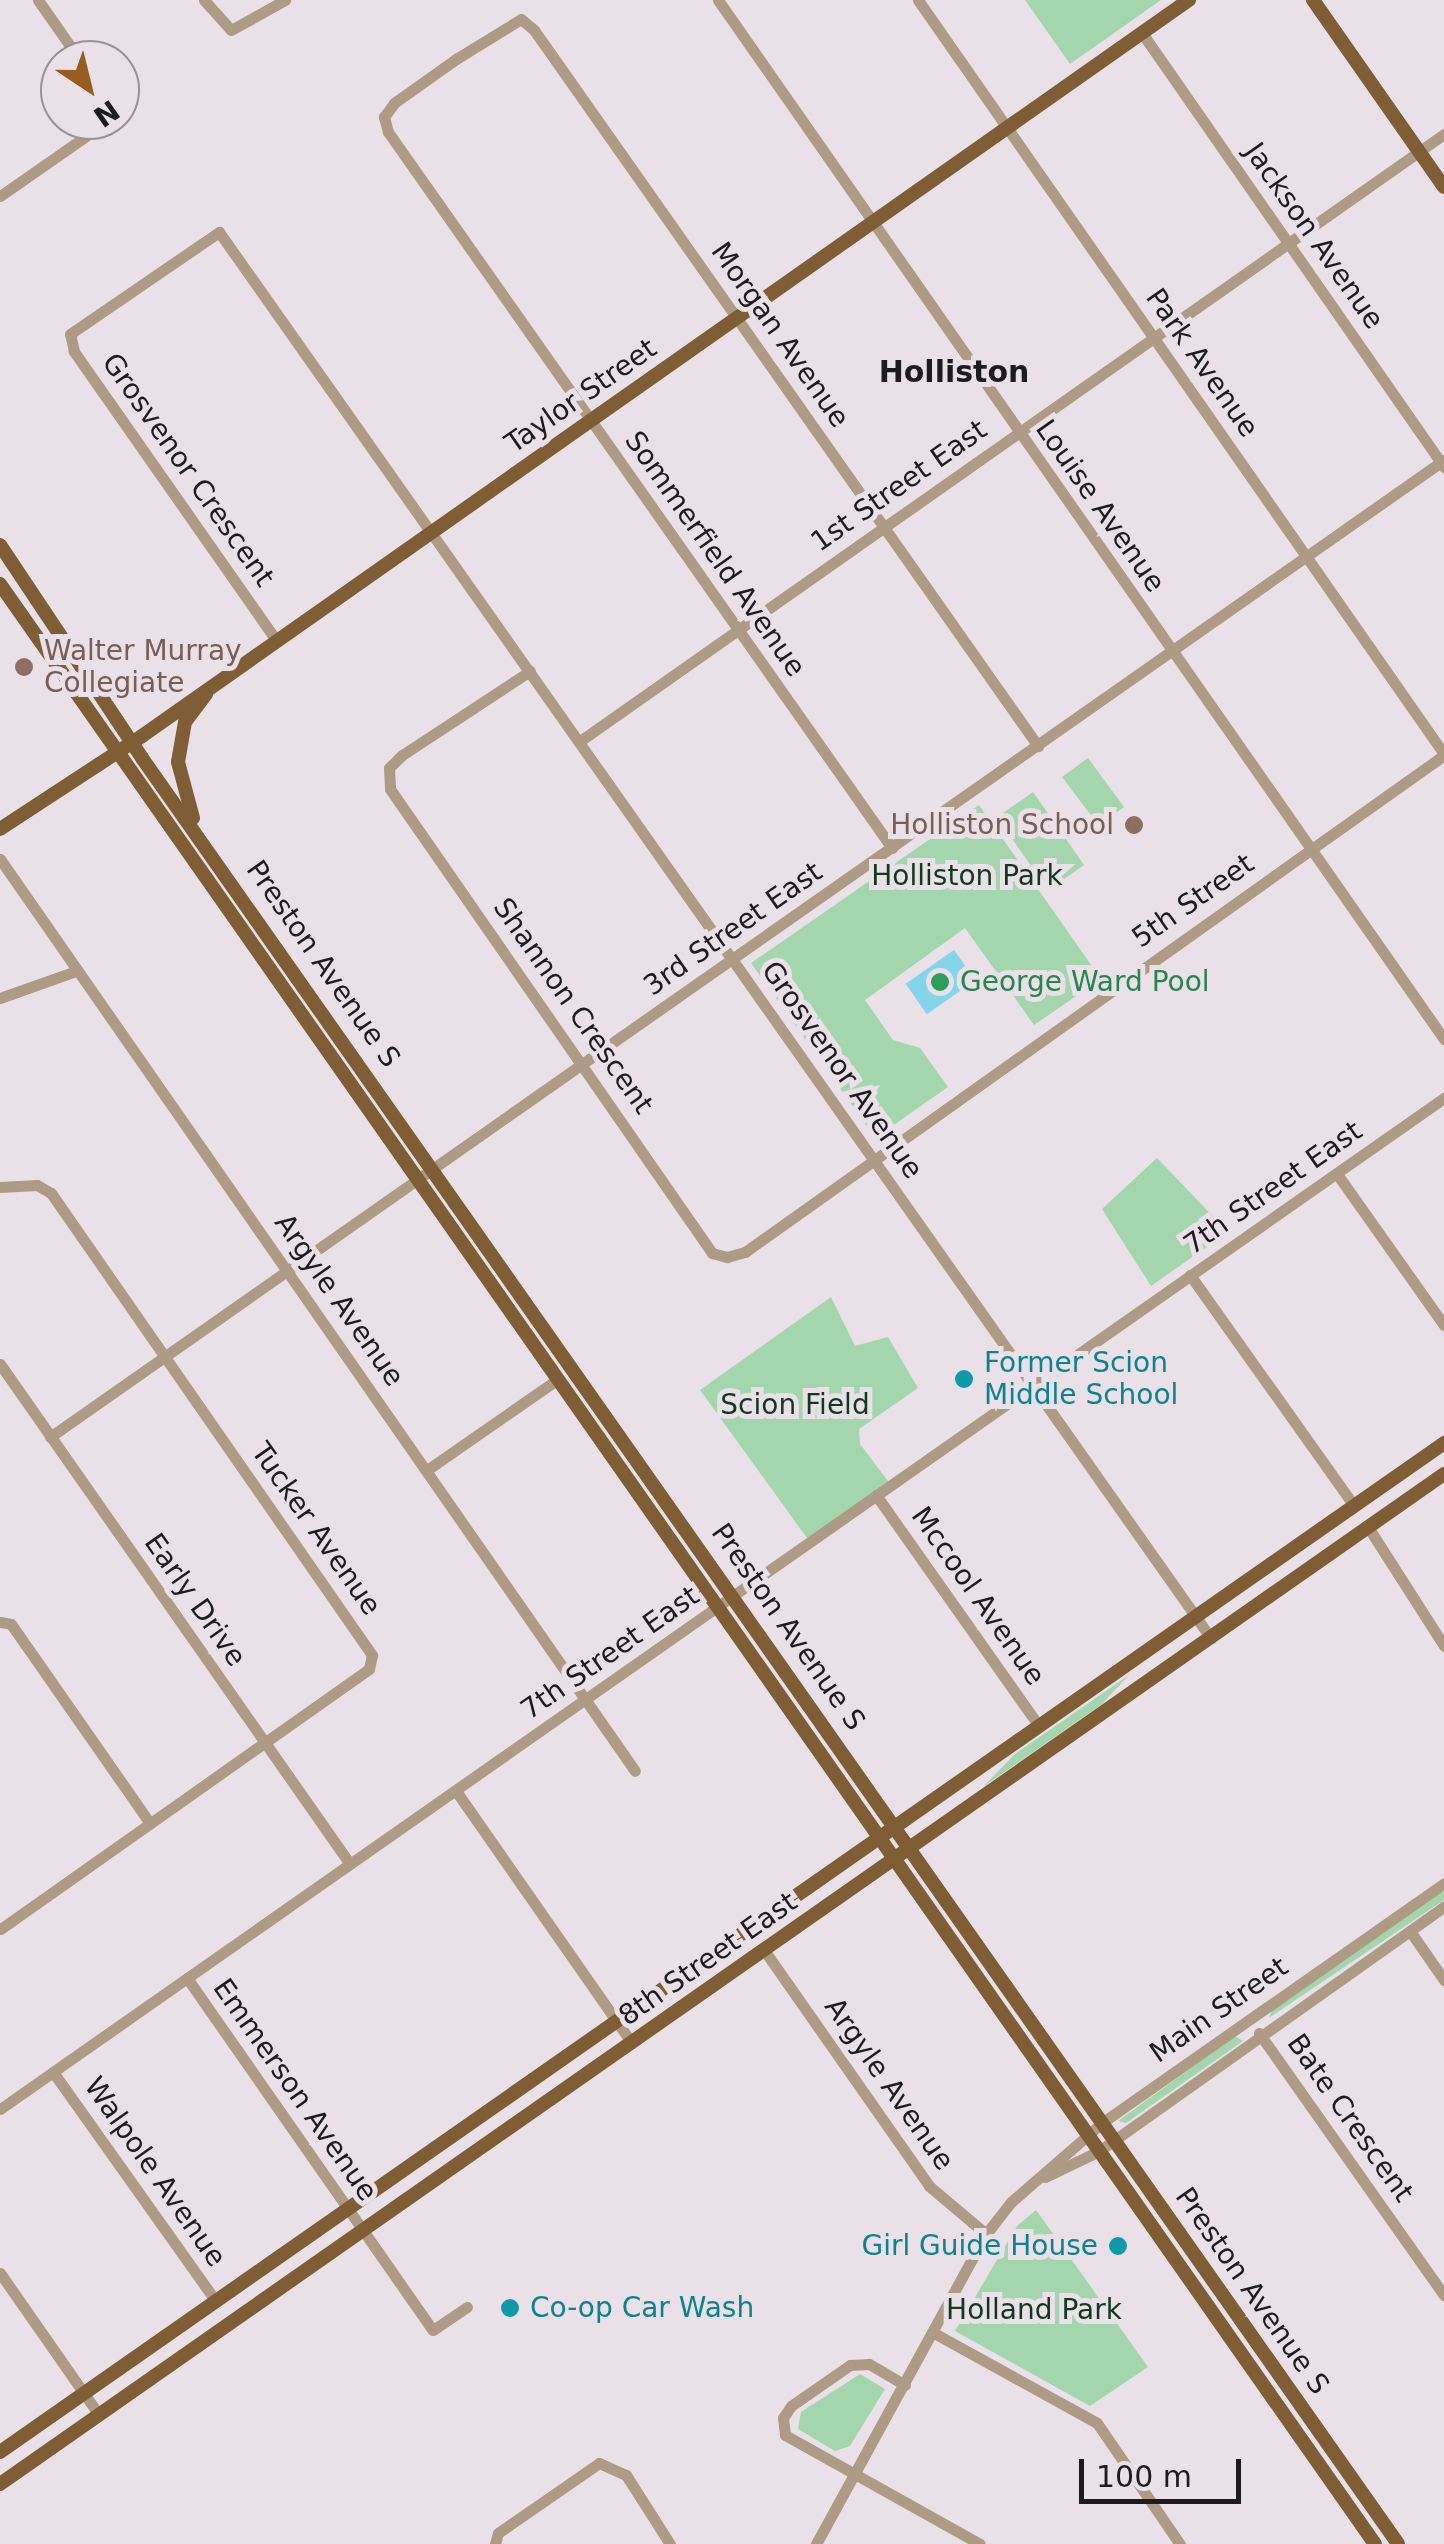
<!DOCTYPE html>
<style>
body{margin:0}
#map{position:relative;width:1444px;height:2544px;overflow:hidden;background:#e9e0e8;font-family:"DejaVu Sans",sans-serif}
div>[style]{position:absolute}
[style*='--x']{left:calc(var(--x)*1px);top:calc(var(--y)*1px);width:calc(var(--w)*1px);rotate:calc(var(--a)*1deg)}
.green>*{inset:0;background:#a4d6ae;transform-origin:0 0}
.water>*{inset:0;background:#84d4ea;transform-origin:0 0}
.minor>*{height:11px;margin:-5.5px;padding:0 5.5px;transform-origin:5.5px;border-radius:5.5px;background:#ae9b85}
.major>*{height:14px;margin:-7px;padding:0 7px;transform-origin:7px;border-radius:7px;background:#7f5d35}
.dots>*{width:28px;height:28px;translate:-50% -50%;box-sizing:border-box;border:5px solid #e9e0e8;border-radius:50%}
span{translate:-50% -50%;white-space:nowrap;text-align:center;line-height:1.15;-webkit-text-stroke:10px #e9e0e8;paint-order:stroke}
.street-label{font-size:28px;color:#1e1b1e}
.education-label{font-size:28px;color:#785e54}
.left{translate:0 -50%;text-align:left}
.right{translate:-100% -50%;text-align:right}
.park-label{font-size:28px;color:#103a1d}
.leisure-label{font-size:28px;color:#27864d}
.culture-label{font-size:28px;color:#0d838f}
.neighbourhood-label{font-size:30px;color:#1e1b1e;font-weight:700}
.north{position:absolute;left:40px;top:40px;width:100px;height:100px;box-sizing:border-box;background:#e9e0e8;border:2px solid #989197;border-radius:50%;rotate:145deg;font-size:28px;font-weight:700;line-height:40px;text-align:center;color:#1e1b1e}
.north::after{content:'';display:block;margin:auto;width:35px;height:45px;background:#985c1e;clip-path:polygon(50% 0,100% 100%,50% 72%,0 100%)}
.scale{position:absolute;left:1079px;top:2459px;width:162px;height:45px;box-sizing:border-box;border:5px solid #1e1b1e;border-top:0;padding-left:12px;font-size:30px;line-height:35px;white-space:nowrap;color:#1e1b1e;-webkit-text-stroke:8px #e9e0e8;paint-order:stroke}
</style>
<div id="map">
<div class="green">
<i style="clip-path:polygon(1025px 0,1161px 0,1070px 64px)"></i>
<i style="clip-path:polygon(1088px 758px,1124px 807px,1109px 818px,1093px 818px,1062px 777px)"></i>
<i style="left:1033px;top:792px;width:89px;height:44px;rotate:55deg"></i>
<i style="clip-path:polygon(979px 805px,1101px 979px,1034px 1025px,965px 928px,865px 1000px,893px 1040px,920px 1048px,948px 1087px,875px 1138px,751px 963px)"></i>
<i style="clip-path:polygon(1157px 1158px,1228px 1232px,1151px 1286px,1102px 1209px)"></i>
<i style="clip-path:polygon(831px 1297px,855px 1346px,888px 1337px,918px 1388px,859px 1429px,860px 1444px,891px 1485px,810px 1542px,700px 1390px)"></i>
<i style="clip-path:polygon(1129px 1675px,1102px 1704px,983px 1787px,1015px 1754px)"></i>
<i style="clip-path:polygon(1444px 1890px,1444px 1900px,1269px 2018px,1272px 2010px)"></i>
<i style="clip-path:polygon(1235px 2036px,1243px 2041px,1126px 2123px,1118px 2121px)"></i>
<i style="clip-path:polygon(1036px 2210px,1148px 2367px,1090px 2406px,955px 2331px,1017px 2226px)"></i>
<i style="clip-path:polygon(860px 2374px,885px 2389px,850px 2446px,835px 2451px,798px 2429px,801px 2412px)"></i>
</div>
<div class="water">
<i style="left:954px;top:950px;width:37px;height:59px;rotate:55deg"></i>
</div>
<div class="minor">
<i style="--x:38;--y:0;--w:73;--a:55"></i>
<i style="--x:204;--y:0;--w:40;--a:48"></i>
<i style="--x:231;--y:30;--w:62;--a:-29.1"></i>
<i style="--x:718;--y:0;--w:1268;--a:55.06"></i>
<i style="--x:918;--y:0;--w:919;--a:55.1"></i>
<i style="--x:1142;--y:33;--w:529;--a:55.17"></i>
<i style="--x:0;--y:196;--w:133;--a:-34.9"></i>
<i style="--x:276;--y:640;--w:353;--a:-125"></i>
<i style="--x:74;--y:351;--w:17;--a:-103"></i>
<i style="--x:70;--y:334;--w:181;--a:-34.4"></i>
<i style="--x:219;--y:232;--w:1721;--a:54.8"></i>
<i style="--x:530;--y:671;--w:153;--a:146.7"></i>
<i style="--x:402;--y:755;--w:18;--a:135"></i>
<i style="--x:389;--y:768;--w:21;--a:87"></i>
<i style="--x:390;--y:789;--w:565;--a:55.24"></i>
<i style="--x:712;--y:1253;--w:16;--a:15"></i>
<i style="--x:727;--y:1257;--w:19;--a:-16"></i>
<i style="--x:745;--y:1252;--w:858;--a:-35.41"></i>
<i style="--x:580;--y:741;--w:1056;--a:-35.09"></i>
<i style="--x:892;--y:848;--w:876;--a:-125.14"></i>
<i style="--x:388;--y:132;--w:16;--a:-105"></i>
<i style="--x:384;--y:117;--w:17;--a:-54"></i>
<i style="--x:394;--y:103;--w:76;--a:-35.4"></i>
<i style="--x:456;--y:59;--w:76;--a:-31.6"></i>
<i style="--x:521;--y:19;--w:17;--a:40"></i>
<i style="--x:534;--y:30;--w:876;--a:54.86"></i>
<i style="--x:0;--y:859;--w:1111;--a:55.15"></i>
<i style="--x:0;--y:998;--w:81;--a:-19.6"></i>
<i style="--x:1337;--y:1174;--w:185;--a:54.7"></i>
<i style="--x:0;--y:1187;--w:37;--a:-3"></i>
<i style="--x:37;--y:1185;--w:16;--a:30"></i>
<i style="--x:51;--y:1193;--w:563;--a:55.21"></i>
<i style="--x:372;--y:1655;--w:14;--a:102"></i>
<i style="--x:369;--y:1669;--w:451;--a:144.8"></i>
<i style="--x:1190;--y:1275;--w:283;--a:54.6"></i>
<i style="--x:0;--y:1364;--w:610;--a:55.01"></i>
<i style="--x:50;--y:1437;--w:1702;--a:-35.03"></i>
<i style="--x:427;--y:1470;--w:160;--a:-34.8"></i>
<i style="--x:876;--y:1495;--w:281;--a:54.8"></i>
<i style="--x:1368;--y:1527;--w:141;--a:57.4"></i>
<i style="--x:0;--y:1622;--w:11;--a:10"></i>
<i style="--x:11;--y:1624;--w:243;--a:55.1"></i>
<i style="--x:456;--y:1791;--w:307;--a:55.1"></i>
<i style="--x:1410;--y:1931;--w:60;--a:55.2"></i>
<i style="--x:764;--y:1950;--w:288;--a:55"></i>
<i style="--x:929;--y:2186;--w:75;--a:40.1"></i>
<i style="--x:187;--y:1978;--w:429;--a:55.1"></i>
<i style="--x:433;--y:2330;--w:41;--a:-34.1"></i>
<i style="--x:1259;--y:2033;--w:321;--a:54.8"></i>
<i style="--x:53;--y:2072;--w:281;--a:54.6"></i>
<i style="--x:0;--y:2109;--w:1763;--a:-35"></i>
<i style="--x:1045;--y:2177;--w:60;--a:-25.7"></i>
<i style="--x:1099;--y:2151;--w:423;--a:-35.3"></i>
<i style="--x:0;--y:2273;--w:173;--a:55.1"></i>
<i style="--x:934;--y:2333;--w:186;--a:28.9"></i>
<i style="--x:1097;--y:2423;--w:147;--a:55.6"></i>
<i style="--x:905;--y:2385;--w:42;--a:-149.7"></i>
<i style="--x:869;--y:2364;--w:19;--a:177"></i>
<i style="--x:850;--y:2365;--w:72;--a:145.2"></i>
<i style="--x:791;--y:2406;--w:14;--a:124"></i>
<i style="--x:783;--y:2418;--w:17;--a:83"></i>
<i style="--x:785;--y:2435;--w:223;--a:29.2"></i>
<i style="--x:495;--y:2544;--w:11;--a:-75"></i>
<i style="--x:498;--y:2533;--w:123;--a:-34.7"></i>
<i style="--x:599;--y:2463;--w:30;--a:24"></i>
<i style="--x:626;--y:2475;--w:82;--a:57.5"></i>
<i style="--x:816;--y:2544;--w:354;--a:-61.3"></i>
<i style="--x:986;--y:2234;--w:41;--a:-52"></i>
<i style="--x:1011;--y:2202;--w:122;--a:-41"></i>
<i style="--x:1103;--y:2122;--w:416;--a:-35"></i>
</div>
<div class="major">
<i style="--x:1313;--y:0;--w:228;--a:55"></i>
<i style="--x:0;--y:545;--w:256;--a:56.3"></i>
<i style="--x:142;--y:758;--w:2183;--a:54.88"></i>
<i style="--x:0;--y:584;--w:2394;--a:54.95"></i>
<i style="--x:193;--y:818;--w:58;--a:-105"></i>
<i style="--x:178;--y:762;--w:41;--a:-80.1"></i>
<i style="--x:185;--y:722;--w:35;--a:-53"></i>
<i style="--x:0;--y:829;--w:170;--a:-33.2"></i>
<i style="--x:142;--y:736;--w:1280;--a:-35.11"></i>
<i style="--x:0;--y:2452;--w:1762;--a:-34.94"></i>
<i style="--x:0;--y:2484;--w:1762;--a:-34.97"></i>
</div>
<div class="dots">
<i style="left:24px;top:667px;background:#8d6e63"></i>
<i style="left:1134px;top:825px;background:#8d6e63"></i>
<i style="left:940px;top:982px;background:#2e9e5b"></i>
<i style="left:964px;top:1379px;background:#0f9aa8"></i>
<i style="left:1118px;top:2246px;background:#0f9aa8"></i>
<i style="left:510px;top:2308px;background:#0f9aa8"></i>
</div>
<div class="street-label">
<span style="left:1314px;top:236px;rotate:55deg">Jackson Avenue</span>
<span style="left:780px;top:335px;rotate:55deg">Morgan Avenue</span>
<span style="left:1202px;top:363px;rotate:55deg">Park Avenue</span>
<span style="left:581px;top:396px;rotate:-35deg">Taylor Street</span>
<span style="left:188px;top:470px;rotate:55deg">Grosvenor Crescent</span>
<span style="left:899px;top:486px;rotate:-35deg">1st Street East</span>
<span style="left:1100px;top:506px;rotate:55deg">Louise Avenue</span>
<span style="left:715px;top:554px;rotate:55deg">Sommerfield Avenue</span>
<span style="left:1193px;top:901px;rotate:-35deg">5th Street</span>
<span style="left:733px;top:929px;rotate:-35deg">3rd Street East</span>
<span style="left:323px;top:964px;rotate:55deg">Preston Avenue S</span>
<span style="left:573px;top:1006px;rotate:55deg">Shannon Crescent</span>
<span style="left:842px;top:1070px;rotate:55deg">Grosvenor Avenue</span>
<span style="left:1273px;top:1188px;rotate:-35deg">7th Street East</span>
<span style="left:339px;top:1300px;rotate:55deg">Argyle Avenue</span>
<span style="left:316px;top:1529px;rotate:55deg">Tucker Avenue</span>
<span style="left:978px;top:1596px;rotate:55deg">Mccool Avenue</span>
<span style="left:195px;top:1600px;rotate:55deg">Early Drive</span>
<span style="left:788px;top:1627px;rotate:55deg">Preston Avenue S</span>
<span style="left:610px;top:1653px;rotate:-35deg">7th Street East</span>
<span style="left:708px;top:1959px;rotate:-35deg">8th Street East</span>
<span style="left:1219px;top:2010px;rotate:-35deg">Main Street</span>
<span style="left:889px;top:2084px;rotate:55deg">Argyle Avenue</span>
<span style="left:295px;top:2090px;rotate:55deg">Emmerson Avenue</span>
<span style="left:1350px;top:2118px;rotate:55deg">Bate Crescent</span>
<span style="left:155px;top:2172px;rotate:55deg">Walpole Avenue</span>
<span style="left:1252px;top:2291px;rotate:55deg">Preston Avenue S</span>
</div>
<div class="education-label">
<span class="left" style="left:44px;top:667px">Walter Murray<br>Collegiate</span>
<span class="right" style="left:1114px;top:825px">Holliston School</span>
</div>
<div class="park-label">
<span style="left:967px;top:876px">Holliston Park</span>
<span style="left:795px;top:1405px">Scion Field</span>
<span style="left:1034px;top:2310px">Holland Park</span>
</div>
<div class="leisure-label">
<span class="left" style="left:960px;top:982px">George Ward Pool</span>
</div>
<div class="culture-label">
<span class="left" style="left:984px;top:1379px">Former Scion<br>Middle School</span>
<span class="right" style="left:1098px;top:2246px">Girl Guide House</span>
<span class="left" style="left:530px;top:2308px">Co-op Car Wash</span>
</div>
<div class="neighbourhood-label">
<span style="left:954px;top:372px">Holliston</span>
</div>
<div class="north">N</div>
<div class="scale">100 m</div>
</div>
